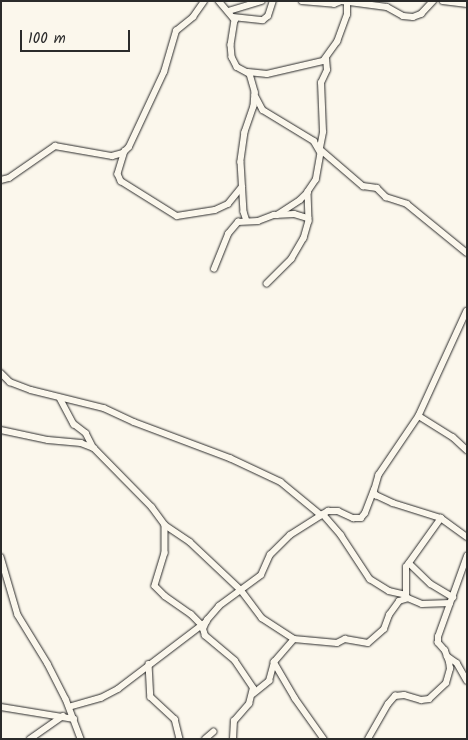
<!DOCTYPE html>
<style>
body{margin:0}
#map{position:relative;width:468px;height:740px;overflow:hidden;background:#fbf7ec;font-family:Kalam,sans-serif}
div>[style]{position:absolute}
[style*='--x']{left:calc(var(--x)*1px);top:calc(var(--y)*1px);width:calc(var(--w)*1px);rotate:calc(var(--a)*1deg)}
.roads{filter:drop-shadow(0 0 1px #2b2b2b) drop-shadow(0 0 1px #2b2b2b)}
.minor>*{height:5.5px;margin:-2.75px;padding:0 2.75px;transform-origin:2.75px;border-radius:2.75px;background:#fbf7ec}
span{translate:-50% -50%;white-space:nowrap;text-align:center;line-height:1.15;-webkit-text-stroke:4px #fbf7ec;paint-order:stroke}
.frame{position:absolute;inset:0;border:2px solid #2b2b2b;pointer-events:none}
.scale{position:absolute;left:20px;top:30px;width:110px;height:22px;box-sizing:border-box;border:2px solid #2b2b2b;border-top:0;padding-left:6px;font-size:15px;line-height:18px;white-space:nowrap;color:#2b2b2b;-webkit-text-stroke:4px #fbf7ec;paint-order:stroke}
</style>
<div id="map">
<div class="roads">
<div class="minor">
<i style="--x:219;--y:1;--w:25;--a:50"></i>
<i style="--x:235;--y:20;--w:25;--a:99"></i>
<i style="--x:231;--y:45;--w:12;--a:85"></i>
<i style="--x:232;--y:57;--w:11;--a:63"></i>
<i style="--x:237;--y:67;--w:15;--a:28"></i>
<i style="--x:250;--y:74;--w:19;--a:74"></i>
<i style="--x:255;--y:92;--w:14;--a:94"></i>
<i style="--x:254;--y:106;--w:28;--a:109"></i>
<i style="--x:245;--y:132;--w:30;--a:98"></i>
<i style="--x:241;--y:162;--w:50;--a:86.6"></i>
<i style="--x:244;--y:212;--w:9;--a:72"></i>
<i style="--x:302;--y:1;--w:32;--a:5"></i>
<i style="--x:334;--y:4;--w:8;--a:-23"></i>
<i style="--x:342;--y:1;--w:45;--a:7.6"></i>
<i style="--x:387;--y:7;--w:18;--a:29"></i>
<i style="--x:403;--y:16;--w:10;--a:6"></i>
<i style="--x:413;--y:17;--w:9;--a:-21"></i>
<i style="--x:421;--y:14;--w:18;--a:-47"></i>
<i style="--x:443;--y:1;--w:24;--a:7"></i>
<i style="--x:229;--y:11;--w:34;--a:-17"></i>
<i style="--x:233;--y:17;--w:30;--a:6"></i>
<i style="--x:263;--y:20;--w:6;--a:-39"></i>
<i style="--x:268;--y:16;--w:16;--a:-72"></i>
<i style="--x:248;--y:72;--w:19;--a:6"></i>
<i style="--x:267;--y:74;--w:57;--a:-13.1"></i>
<i style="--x:323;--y:61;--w:24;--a:-54"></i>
<i style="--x:337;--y:42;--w:29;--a:-70"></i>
<i style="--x:347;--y:15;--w:14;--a:-90"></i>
<i style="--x:255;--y:95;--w:17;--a:62"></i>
<i style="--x:263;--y:110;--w:60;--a:31.3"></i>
<i style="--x:314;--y:141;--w:14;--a:60"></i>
<i style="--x:321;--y:153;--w:27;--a:100"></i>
<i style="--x:316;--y:180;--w:14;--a:124"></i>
<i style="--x:308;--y:192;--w:29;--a:88"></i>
<i style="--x:309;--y:221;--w:18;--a:106"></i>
<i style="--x:304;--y:238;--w:24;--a:120"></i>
<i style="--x:292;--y:259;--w:35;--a:135"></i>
<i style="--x:320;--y:148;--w:16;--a:-79"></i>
<i style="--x:323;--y:132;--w:49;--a:-92.3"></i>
<i style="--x:321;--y:83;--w:14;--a:-65"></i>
<i style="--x:327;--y:70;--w:11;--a:-95"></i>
<i style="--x:320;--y:149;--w:57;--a:40.7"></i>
<i style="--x:363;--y:186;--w:14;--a:8"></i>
<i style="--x:377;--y:188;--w:13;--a:45"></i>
<i style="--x:386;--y:197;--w:22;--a:18"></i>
<i style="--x:407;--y:204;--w:77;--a:39.2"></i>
<i style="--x:125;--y:151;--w:24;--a:107"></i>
<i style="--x:118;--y:174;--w:8;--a:67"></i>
<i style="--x:121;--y:181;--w:66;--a:32"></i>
<i style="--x:177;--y:216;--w:38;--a:-9"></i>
<i style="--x:215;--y:210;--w:14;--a:-25"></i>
<i style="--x:228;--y:204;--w:22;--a:-51"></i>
<i style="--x:1;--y:180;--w:8;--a:-14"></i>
<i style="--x:9;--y:178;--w:56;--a:-34.8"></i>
<i style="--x:55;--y:146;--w:58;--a:10"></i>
<i style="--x:112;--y:156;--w:11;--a:-15"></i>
<i style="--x:123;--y:153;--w:8;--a:-45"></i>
<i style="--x:129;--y:147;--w:83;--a:-65"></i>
<i style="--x:164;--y:72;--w:43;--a:-73.7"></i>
<i style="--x:176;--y:31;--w:22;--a:-39"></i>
<i style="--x:193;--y:17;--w:19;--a:-55"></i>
<i style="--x:277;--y:215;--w:27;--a:-33"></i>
<i style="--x:300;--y:200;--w:11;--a:-45"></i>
<i style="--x:214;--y:269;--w:38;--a:-68"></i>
<i style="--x:228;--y:234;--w:16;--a:-50"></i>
<i style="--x:238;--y:222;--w:20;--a:-3"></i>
<i style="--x:258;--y:221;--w:17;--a:-21"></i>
<i style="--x:274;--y:215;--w:20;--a:-3"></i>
<i style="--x:294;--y:214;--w:15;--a:16"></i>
<i style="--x:467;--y:311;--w:115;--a:114.6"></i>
<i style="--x:419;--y:416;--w:71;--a:124.1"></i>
<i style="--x:379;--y:475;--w:18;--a:106"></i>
<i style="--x:374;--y:492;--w:4;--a:56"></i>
<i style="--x:376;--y:495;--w:19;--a:25"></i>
<i style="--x:393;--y:503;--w:50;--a:17.4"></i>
<i style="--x:441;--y:518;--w:32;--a:36"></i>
<i style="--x:1;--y:373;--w:13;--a:45"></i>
<i style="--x:10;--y:382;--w:22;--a:21"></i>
<i style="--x:31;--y:390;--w:75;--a:13.9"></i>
<i style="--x:104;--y:408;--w:33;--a:25"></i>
<i style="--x:134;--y:422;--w:103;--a:20.6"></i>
<i style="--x:230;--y:458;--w:56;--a:25.2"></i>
<i style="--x:281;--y:482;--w:52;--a:39.5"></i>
<i style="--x:60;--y:398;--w:30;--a:62"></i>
<i style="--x:74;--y:424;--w:15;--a:37"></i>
<i style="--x:86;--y:433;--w:16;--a:63"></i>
<i style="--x:419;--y:416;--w:40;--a:32"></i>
<i style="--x:453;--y:437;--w:19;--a:43"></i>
<i style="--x:1;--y:430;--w:48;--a:12"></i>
<i style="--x:48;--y:440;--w:33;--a:5"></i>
<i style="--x:81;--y:443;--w:14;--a:21"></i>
<i style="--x:94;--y:448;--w:83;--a:45.5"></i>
<i style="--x:152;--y:507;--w:22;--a:54"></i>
<i style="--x:165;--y:525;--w:30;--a:34"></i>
<i style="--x:190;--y:542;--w:70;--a:43.3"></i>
<i style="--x:241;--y:590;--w:35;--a:53"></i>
<i style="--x:262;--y:618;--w:38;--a:33"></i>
<i style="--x:294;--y:639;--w:43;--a:5.3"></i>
<i style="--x:337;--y:643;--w:9;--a:-27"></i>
<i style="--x:345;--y:639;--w:23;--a:10"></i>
<i style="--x:368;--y:643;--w:21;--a:-41"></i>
<i style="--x:384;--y:629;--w:15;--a:-70"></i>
<i style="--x:389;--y:615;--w:17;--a:-54"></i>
<i style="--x:399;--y:601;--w:9;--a:-18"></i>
<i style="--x:408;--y:598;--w:15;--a:23"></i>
<i style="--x:422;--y:604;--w:28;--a:-2"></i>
<i style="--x:323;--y:514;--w:28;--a:49"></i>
<i style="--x:341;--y:535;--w:53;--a:56.6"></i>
<i style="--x:370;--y:579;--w:22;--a:32"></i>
<i style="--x:389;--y:591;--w:17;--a:13"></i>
<i style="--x:165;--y:525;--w:28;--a:90"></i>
<i style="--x:165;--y:553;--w:34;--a:107"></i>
<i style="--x:155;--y:586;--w:14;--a:45"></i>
<i style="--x:165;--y:596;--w:32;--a:35"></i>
<i style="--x:191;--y:614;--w:16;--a:45"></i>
<i style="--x:1;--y:557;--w:60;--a:73.7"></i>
<i style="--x:18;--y:615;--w:57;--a:58.5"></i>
<i style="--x:48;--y:664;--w:39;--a:63"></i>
<i style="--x:66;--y:699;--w:43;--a:69.4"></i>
<i style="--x:409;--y:563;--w:30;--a:44"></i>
<i style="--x:431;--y:584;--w:26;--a:31"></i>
<i style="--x:406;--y:596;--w:29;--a:-90"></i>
<i style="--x:406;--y:567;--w:60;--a:-54.5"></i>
<i style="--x:447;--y:656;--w:12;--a:35"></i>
<i style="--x:457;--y:663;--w:20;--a:60"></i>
<i style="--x:274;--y:662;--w:42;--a:59.7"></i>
<i style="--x:295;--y:698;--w:50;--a:54.7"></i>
<i style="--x:149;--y:664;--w:33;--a:87"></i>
<i style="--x:151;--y:697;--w:33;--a:43"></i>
<i style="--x:175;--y:719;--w:21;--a:76"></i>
<i style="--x:253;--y:694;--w:21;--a:-39"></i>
<i style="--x:269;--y:681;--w:20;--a:-75"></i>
<i style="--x:274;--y:662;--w:30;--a:-49"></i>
<i style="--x:1;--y:707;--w:74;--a:9.3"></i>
<i style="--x:69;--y:707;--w:33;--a:-16"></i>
<i style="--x:101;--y:698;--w:19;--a:-28"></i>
<i style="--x:118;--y:689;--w:111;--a:-37.3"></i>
<i style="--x:30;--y:739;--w:40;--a:-34.9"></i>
<i style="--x:205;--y:739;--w:11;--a:-41"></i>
<i style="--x:233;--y:739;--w:18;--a:-87"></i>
<i style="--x:234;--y:721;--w:23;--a:-49"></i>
<i style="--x:249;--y:704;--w:16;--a:-76"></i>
<i style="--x:253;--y:688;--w:32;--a:-124"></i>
<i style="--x:235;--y:661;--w:39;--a:-140"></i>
<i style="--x:205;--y:636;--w:7;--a:-106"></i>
<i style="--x:203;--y:629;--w:10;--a:-66"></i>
<i style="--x:207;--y:620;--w:18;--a:-49"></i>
<i style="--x:219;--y:606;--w:52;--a:-36.4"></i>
<i style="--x:261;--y:575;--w:22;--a:-66"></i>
<i style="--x:270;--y:555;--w:28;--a:-45"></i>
<i style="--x:290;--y:535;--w:45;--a:-32.3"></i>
<i style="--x:328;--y:511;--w:10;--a:0"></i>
<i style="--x:338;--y:511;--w:17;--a:25"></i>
<i style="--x:353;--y:518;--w:8;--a:0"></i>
<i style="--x:361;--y:518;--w:6;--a:-51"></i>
<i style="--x:365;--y:513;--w:25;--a:-69"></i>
<i style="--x:368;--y:739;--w:40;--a:-60.3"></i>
<i style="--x:388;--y:704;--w:11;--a:-49"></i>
<i style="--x:395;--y:696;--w:9;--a:-6"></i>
<i style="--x:404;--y:695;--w:18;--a:16"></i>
<i style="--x:421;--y:700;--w:8;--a:-7"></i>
<i style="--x:429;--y:699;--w:23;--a:-43"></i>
<i style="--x:446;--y:683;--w:15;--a:-74"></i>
<i style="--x:450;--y:669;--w:7;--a:-98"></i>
<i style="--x:449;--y:662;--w:12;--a:-110"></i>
<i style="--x:445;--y:651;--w:11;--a:-131"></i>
<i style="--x:438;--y:643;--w:6;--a:-90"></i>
<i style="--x:438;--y:637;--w:86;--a:-70.3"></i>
</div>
</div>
<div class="frame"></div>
<div class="scale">100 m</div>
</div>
